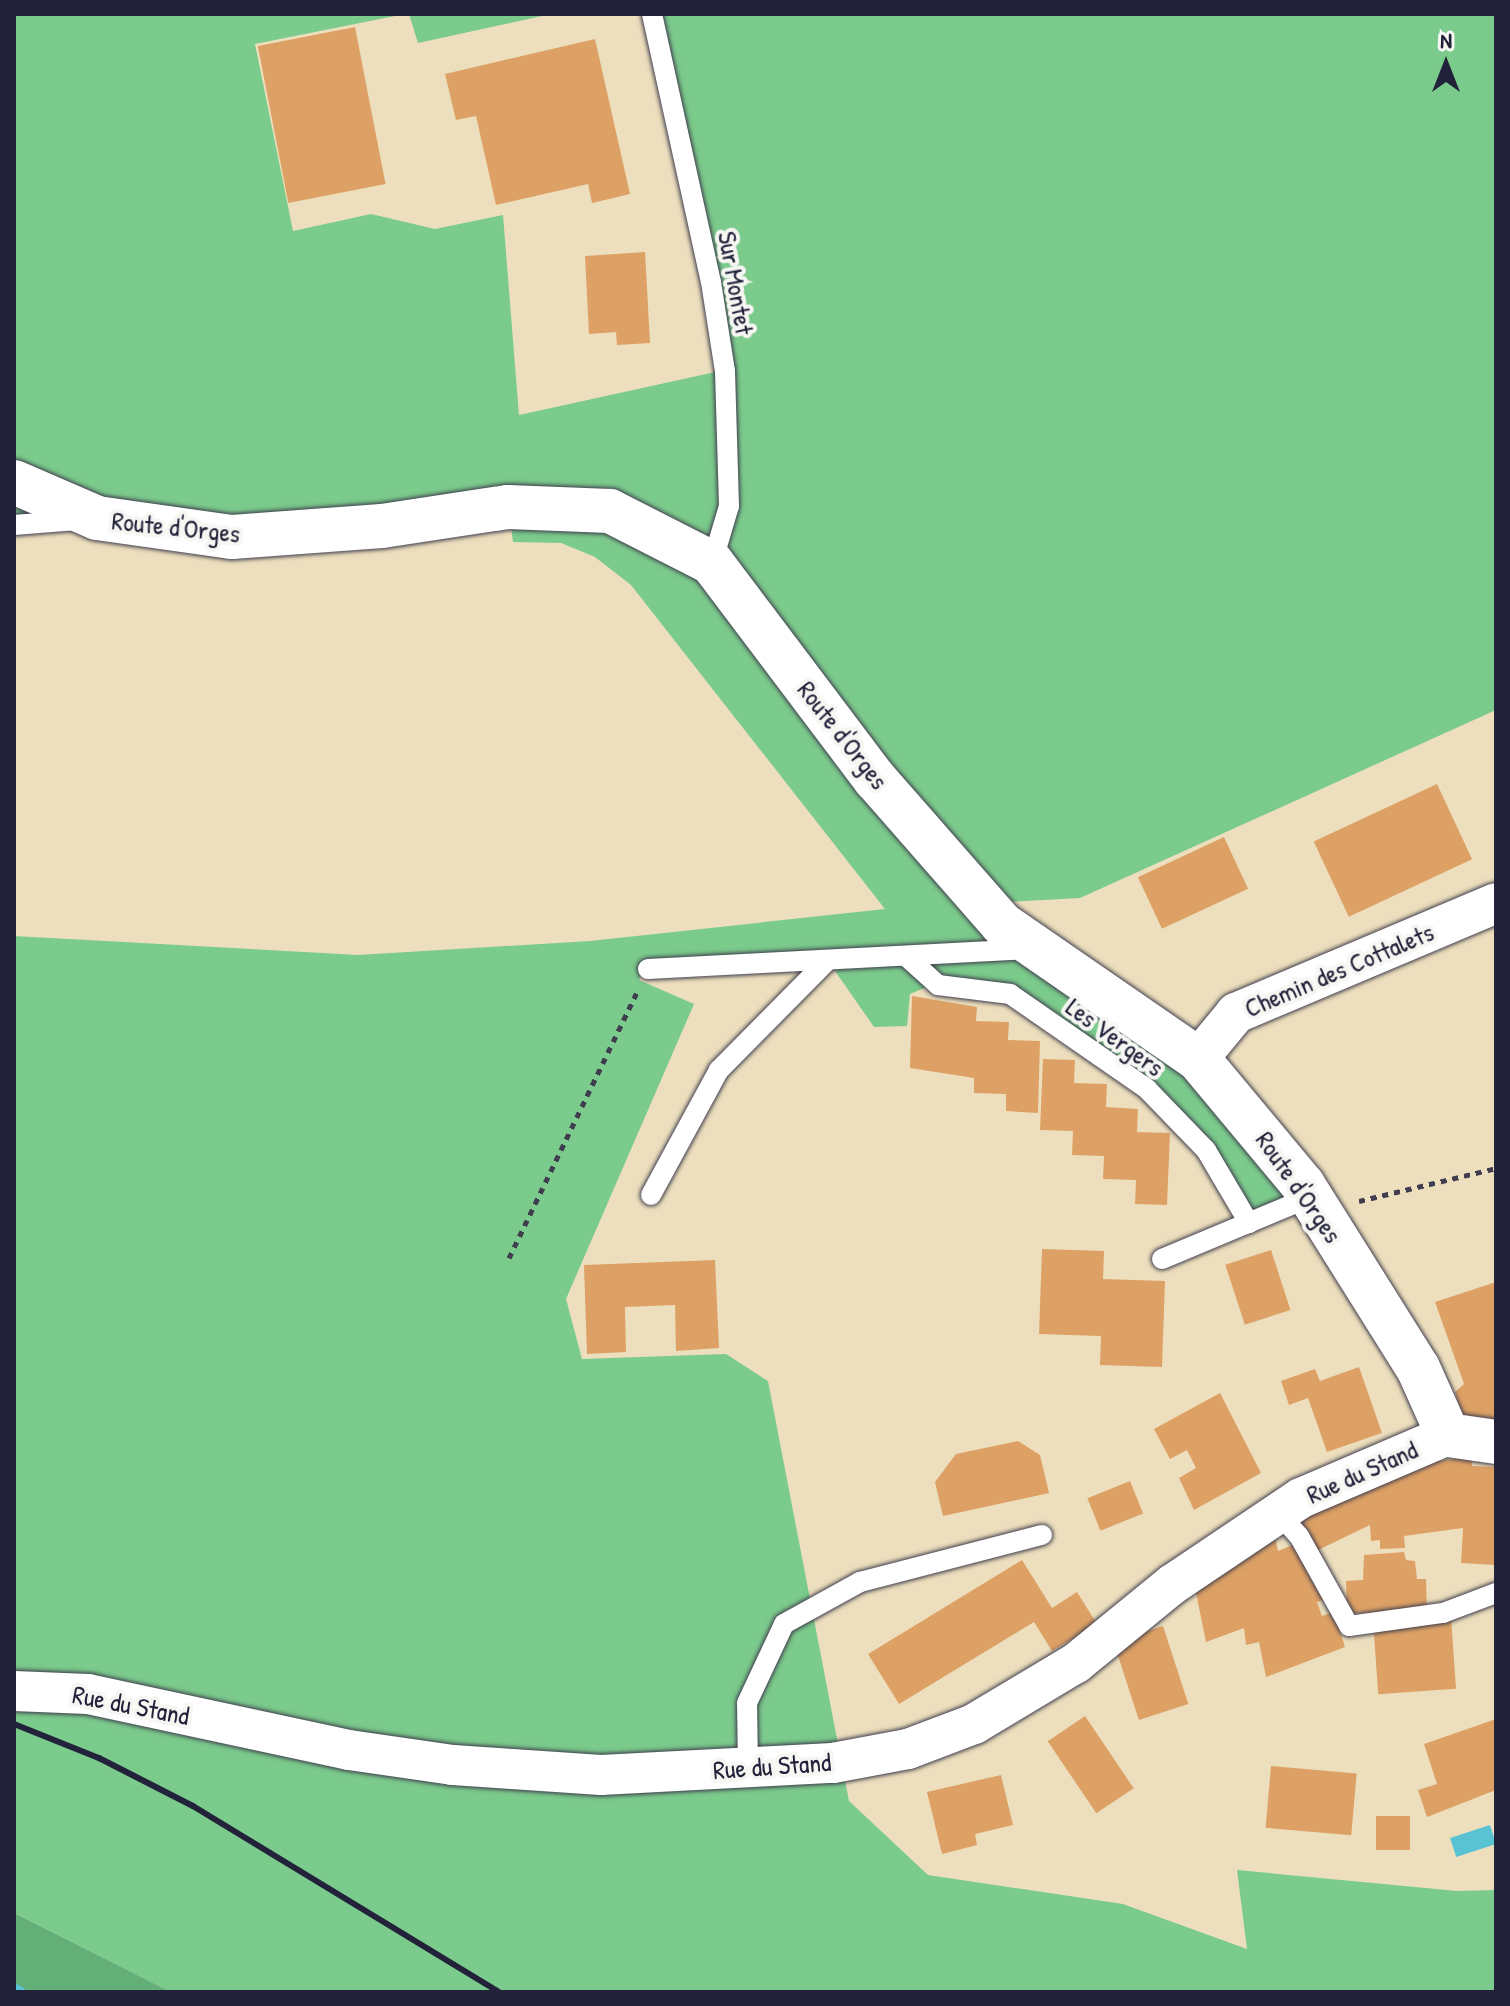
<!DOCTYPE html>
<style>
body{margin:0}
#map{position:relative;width:1510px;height:2006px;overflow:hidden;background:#eddfbd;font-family:"Patrick Hand",sans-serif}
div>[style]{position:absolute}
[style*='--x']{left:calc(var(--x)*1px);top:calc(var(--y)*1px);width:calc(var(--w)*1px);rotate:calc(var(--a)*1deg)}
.green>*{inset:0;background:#7bcb8c}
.forest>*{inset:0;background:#64af78}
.water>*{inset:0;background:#59c3d4;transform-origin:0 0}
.stream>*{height:10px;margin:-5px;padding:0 5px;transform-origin:5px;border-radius:5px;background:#59c3d4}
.building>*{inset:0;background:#dda165;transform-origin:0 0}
.path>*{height:5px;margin-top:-2.5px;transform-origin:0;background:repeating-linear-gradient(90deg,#403e4e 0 6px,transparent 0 12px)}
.roads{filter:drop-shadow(0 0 2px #403e4e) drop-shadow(0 0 2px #403e4e)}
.service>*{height:20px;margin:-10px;padding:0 10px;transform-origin:10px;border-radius:10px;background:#fff}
.minor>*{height:40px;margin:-20px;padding:0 20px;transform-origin:20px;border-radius:20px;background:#fff}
.tertiary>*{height:44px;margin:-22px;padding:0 22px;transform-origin:22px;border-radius:22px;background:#fff}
.rail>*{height:6px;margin:-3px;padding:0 3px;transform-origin:3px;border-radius:3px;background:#22223b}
span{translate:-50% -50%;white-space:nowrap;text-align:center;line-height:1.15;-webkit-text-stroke:8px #f6f6f2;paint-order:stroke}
.street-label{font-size:26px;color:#22223b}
.frame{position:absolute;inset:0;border:16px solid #22223b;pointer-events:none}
.north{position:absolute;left:1406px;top:24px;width:80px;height:80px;-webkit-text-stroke:6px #f6f6f2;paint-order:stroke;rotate:0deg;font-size:22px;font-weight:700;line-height:32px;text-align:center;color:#22223b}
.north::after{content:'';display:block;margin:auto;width:28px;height:36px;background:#22223b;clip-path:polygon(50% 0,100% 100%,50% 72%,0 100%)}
</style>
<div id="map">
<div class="green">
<i style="clip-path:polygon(14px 14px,405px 14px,255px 44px,293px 231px,371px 214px,435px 229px,503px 215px,519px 415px,720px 371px,726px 506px,710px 559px,610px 507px,382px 524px,14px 523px)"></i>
<i style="clip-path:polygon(409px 14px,551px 14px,418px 43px)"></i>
<i style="clip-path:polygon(654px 14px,1496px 14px,1496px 710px,1080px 898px,986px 903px,715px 563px,733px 507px,728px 371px)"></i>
<i style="clip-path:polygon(509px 510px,610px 513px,711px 565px,874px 782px,1195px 1066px,1305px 1196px,1251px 1217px,1209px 1147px,1013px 989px,941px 981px,910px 994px,907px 1026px,874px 1027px,826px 958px,646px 966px,639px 980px,694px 1004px,566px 1299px,582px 1359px,726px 1354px,768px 1381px,849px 1801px,928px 1875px,1123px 1904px,1247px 1949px,1237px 1870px,1457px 1891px,1496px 1890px,1496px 1992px,171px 1992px,14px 1913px,14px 936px,358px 955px,590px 941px,885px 909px,631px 585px,595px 557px,561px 543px,513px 542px)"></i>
</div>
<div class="forest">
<i style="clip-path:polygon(14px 1913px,171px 1992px,14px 1992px)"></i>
</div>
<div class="water">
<i style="left:1490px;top:1825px;width:20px;height:42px;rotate:72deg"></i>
</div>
<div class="stream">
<i style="--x:14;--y:1988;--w:8;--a:30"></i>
</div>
<div class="building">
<i style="left:355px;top:27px;width:160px;height:99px;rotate:79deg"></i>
<i style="clip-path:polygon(595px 39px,630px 194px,592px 203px,588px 184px,496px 205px,476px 116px,456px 120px,445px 74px)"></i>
<i style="clip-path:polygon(645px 252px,650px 343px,617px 345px,616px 332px,589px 334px,585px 256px)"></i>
<i style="left:1437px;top:784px;width:83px;height:136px;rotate:65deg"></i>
<i style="left:1224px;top:837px;width:57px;height:95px;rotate:65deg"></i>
<i style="clip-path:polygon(912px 996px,977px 1007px,976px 1021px,1009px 1022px,1008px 1040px,1040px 1041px,1038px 1113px,1006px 1111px,1006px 1094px,974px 1093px,974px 1078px,910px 1068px)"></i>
<i style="clip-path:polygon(1043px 1059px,1075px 1060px,1074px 1083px,1107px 1084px,1106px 1107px,1138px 1109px,1137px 1132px,1170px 1133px,1167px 1205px,1135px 1204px,1136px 1180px,1103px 1179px,1104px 1156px,1072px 1155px,1073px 1131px,1040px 1130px)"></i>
<i style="clip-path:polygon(1042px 1249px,1104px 1251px,1103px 1279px,1165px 1281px,1162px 1367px,1100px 1365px,1101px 1336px,1039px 1334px)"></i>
<i style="left:1271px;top:1250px;width:63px;height:48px;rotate:72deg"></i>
<i style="clip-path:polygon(715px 1260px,719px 1348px,676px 1351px,675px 1305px,625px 1307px,626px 1352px,587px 1354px,584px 1265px)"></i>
<i style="clip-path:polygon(1496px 1282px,1496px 1424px,1465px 1423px,1455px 1392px,1464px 1384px,1435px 1302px)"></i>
<i style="clip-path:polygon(1359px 1367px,1382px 1433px,1327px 1452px,1308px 1398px,1289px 1405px,1281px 1381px,1315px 1369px,1320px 1381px)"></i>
<i style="clip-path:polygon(1220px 1393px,1261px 1473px,1194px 1510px,1179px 1478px,1196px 1468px,1187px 1450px,1170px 1459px,1154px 1429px)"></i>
<i style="clip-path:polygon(1018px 1441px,1040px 1455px,1049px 1493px,943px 1516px,935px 1482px,956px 1454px)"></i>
<i style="clip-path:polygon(1472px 1457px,1472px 1466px,1496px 1467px,1496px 1565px,1461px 1563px,1463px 1528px,1404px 1536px,1405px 1548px,1380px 1549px,1380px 1540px,1371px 1541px,1370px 1525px,1314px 1552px,1297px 1516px,1406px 1465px)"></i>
<i style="left:1130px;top:1481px;width:35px;height:46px;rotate:68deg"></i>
<i style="clip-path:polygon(1274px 1533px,1278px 1551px,1300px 1542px,1326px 1599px,1317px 1602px,1322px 1616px,1334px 1612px,1345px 1647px,1266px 1677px,1259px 1642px,1246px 1645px,1244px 1628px,1206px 1642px,1194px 1583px)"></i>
<i style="clip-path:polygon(1404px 1552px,1406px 1560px,1415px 1561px,1417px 1579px,1426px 1579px,1427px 1612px,1347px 1613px,1346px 1581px,1363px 1580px,1364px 1555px)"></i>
<i style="clip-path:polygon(1022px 1560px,1052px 1608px,1077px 1592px,1097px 1624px,1052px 1651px,1034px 1622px,899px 1704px,868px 1654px)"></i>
<i style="left:1451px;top:1617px;width:72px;height:78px;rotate:86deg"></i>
<i style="left:1163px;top:1626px;width:82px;height:52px;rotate:72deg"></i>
<i style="left:1085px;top:1716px;width:87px;height:45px;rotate:56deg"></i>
<i style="clip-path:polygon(1496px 1719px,1496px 1790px,1427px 1817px,1418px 1790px,1437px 1784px,1424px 1744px)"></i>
<i style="left:1271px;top:1766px;width:86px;height:62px;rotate:5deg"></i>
<i style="clip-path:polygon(1001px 1775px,1013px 1825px,975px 1834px,977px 1845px,942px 1854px,927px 1792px)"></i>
<i style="left:1376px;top:1816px;width:34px;height:34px"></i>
</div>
<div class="path">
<i style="--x:1359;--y:1201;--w:141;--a:-13.5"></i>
<i style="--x:509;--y:1258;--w:295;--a:-64.3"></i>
</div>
<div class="roads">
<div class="service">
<i style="--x:652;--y:14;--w:274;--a:77.6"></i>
<i style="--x:711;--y:282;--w:90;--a:81.1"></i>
<i style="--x:725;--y:371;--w:135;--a:88.3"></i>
<i style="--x:729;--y:506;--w:59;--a:106.6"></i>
<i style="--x:14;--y:525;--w:63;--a:-4.5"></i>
<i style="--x:907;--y:957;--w:42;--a:42.1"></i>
<i style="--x:938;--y:985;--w:73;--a:7.1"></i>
<i style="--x:1010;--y:994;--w:167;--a:34.7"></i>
<i style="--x:1147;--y:1089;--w:85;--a:46"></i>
<i style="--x:1206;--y:1150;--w:85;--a:59.5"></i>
<i style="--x:648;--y:969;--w:382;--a:-3"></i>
<i style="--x:651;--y:1195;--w:142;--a:-61.5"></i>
<i style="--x:719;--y:1070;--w:153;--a:-45.3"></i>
<i style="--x:1162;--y:1259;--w:160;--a:-22.7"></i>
<i style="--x:1279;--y:1514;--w:30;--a:48"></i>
<i style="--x:1299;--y:1536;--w:103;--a:60.9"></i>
<i style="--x:1349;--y:1626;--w:95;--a:-7.9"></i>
<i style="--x:1443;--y:1613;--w:57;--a:-20.7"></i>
<i style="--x:748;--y:1771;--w:68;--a:-90.8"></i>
<i style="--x:747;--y:1703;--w:87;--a:-64.9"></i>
<i style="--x:784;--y:1624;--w:87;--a:-28.9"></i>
<i style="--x:860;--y:1582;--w:188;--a:-14.5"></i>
</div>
<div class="minor">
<i style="--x:1198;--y:1059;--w:60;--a:-50.4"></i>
<i style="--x:1236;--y:1013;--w:282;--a:-22.9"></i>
<i style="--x:14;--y:1691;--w:74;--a:2.3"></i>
<i style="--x:88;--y:1694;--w:267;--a:12.1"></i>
<i style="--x:349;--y:1750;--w:105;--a:8.2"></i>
<i style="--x:453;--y:1765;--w:148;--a:3.9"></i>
<i style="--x:601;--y:1775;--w:232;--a:-3"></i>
<i style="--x:833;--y:1763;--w:76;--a:-10.6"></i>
<i style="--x:908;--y:1749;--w:71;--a:-20.7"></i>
<i style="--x:974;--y:1724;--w:119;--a:-30.9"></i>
<i style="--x:1076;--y:1663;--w:125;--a:-39.2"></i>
<i style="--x:1173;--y:1584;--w:154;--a:-33.9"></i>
<i style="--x:1301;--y:1498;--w:160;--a:-23.2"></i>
</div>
<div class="tertiary">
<i style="--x:14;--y:482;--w:90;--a:23.4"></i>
<i style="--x:97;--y:518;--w:136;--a:8"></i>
<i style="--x:232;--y:537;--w:150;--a:-4.2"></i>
<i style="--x:382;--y:526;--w:127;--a:-8.6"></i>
<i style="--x:508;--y:507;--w:102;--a:2.2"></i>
<i style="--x:610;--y:511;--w:114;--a:27"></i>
<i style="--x:712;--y:563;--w:271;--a:53"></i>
<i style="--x:875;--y:779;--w:193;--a:48.8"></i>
<i style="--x:1002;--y:924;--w:238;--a:34.6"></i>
<i style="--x:1198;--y:1059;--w:164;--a:50.2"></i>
<i style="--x:1303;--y:1185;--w:216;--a:57.9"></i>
<i style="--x:1418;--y:1368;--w:73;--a:65.9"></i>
<i style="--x:1448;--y:1435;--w:49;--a:8.3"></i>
</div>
</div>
<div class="rail">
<i style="--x:14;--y:1724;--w:92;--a:21.8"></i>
<i style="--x:99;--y:1758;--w:106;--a:27.1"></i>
<i style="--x:193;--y:1806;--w:358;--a:31.3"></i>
</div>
<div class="street-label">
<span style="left:736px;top:283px;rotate:80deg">Sur Montet</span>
<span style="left:176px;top:527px;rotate:6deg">Route d'Orges</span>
<span style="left:843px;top:735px;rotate:52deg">Route d'Orges</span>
<span style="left:1339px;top:970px;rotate:-23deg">Chemin des Cottalets</span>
<span style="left:1115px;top:1037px;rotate:36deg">Les Vergers</span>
<span style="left:1299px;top:1187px;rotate:55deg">Route d'Orges</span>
<span style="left:1362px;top:1472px;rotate:-24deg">Rue du Stand</span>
<span style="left:131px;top:1705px;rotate:11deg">Rue du Stand</span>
<span style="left:772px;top:1766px;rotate:-4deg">Rue du Stand</span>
</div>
<div class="frame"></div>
<div class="north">N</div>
</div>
